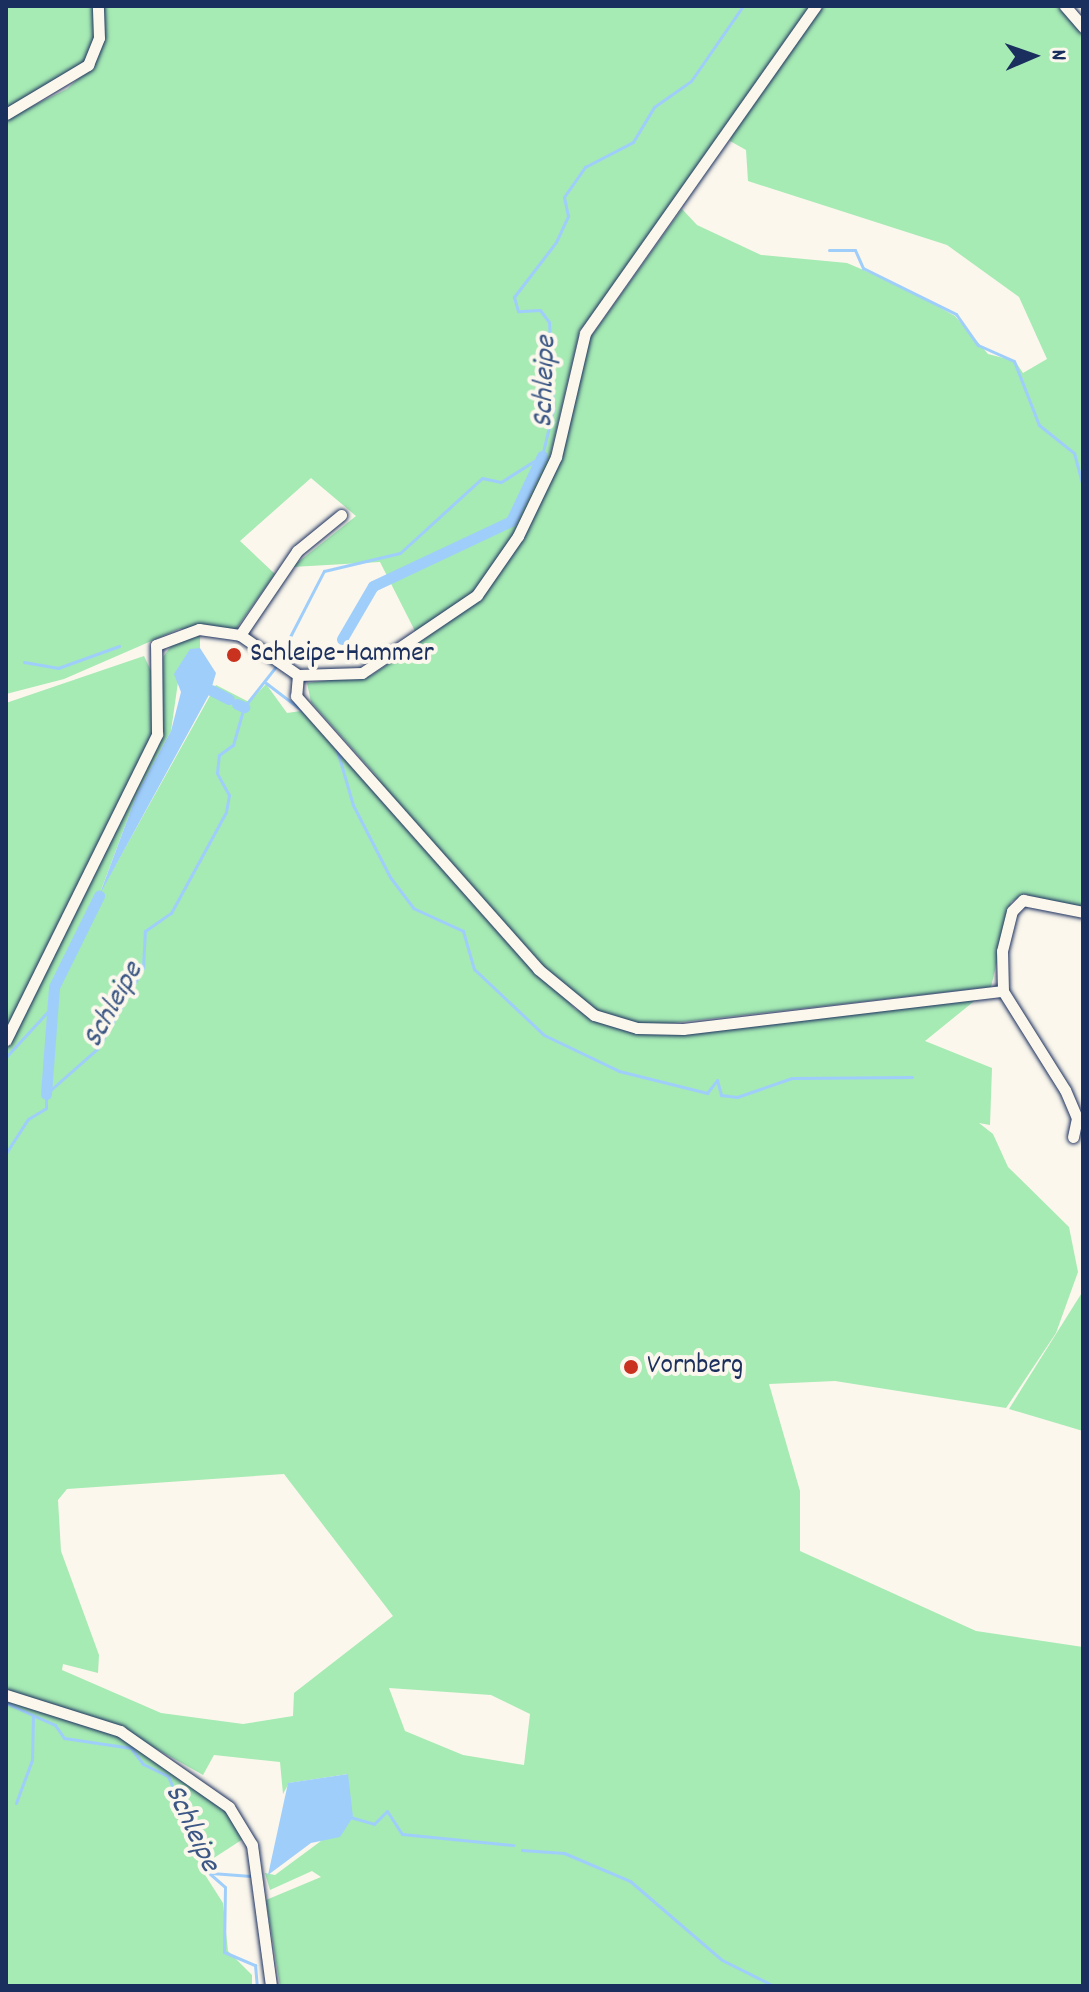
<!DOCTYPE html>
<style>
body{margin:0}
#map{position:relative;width:1089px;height:1992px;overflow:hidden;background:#fbf7ec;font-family:Dekko,sans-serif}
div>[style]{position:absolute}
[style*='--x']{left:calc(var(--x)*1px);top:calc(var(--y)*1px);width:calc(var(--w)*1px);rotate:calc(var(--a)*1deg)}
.green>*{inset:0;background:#a6eab4}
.water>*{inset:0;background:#a0cefb}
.stream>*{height:3px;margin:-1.5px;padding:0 1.5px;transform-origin:1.5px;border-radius:1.5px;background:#a0cefb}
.canal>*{height:11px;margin:-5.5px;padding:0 5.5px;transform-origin:5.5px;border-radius:5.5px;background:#a0cefb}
.roads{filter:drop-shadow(0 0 2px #1b2f5e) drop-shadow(0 0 2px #1b2f5e)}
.street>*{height:11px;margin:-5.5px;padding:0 5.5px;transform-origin:5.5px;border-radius:5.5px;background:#fbf7ec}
.dots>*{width:22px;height:22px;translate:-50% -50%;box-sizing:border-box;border:4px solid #fbf7ec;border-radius:50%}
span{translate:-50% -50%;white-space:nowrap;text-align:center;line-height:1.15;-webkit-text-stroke:8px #fbf7ec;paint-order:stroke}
.poi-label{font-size:28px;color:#1b2f5e}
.left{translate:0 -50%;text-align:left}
.water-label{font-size:30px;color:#3c5785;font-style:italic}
.frame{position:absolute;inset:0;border:8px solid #1b2f5e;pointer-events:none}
.north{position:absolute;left:993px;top:16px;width:80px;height:80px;-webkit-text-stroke:6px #fbf7ec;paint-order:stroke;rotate:88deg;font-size:22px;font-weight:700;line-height:32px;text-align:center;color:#1b2f5e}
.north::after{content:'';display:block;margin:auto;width:28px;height:36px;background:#1b2f5e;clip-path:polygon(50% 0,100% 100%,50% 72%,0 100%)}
</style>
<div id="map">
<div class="green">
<i style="clip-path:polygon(6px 6px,94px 6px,94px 40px,84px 62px,6px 110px)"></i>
<i style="clip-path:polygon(102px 6px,814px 6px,649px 246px,580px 330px,547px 470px,514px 537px,473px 594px,417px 635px,380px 562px,292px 567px,356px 516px,311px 478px,240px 541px,275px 574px,236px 629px,179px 629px,64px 679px,6px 694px,6px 119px,67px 89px,91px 67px,103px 39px)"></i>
<i style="clip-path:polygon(evenodd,822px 6px,1058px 6px,1083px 30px,1083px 909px,1024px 894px,1011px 902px,991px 987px,638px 1027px,594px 1013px,541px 970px,380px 785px,575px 1009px,592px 1017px,636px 1031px,978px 998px,925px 1041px,992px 1068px,990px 1125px,979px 1123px,993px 1134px,1008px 1167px,1069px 1227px,1078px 1272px,1056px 1333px,1006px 1408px,835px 1381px,769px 1384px,800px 1491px,800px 1551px,976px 1631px,1083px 1647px,1083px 1986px,280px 1986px,266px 1900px,321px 1877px,312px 1871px,270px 1890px,265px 1873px,275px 1875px,325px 1838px,348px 1774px,289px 1783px,283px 1794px,280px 1762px,214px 1755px,203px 1775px,119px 1728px,6px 1693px,6px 1045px,160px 735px,163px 657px,177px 638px,200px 633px,200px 648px,178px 682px,171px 731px,137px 794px,100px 893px,216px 685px,249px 702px,266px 684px,287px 713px,308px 710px,382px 782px,311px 702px,307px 683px,372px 675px,460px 614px,500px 573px,567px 438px,585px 345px,682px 209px,697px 225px,761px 255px,847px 263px,901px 286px,955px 316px,988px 354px,1015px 361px,1023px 373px,1047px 359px,1019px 297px,947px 245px,748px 181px,746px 150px,730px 141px,733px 128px,822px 6px,284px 1474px,393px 1616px,294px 1693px,293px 1716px,243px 1724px,161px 1713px,62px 1670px,63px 1664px,98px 1673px,99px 1655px,61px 1551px,58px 1500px,67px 1489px,284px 1474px,822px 6px,389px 1688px,491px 1695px,530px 1714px,524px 1765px,463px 1755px,405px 1731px,389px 1688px)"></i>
<i style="clip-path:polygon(144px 656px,157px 683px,154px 733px,6px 1033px,6px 703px)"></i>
<i style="clip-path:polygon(1083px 1291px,1083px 1431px,1009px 1409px)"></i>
<i style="clip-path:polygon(6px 1697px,119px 1733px,232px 1811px,243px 1839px,200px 1867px,223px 1903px,228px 1951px,252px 1975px,252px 1986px,6px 1986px)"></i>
</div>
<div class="water">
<i style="clip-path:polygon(200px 648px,216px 673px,210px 693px,99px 896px,137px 794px,171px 731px,181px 692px,174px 674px,190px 649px)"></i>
<i style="clip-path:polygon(348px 1774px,353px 1817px,340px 1837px,311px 1843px,268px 1875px,288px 1783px)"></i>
</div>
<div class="stream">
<i style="--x:829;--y:250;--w:26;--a:0"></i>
<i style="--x:855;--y:250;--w:20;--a:66"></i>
<i style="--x:863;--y:268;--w:104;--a:26.3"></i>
<i style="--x:956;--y:314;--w:38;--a:55"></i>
<i style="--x:978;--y:345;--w:39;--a:24"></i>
<i style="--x:1014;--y:361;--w:69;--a:68.7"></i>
<i style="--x:1039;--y:425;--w:45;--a:38.7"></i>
<i style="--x:1074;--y:453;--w:35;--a:75"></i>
<i style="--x:279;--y:658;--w:98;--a:-62.7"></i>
<i style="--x:324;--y:571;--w:78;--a:-13.3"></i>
<i style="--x:400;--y:553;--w:111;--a:-42.4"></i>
<i style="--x:482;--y:478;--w:19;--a:12"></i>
<i style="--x:501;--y:482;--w:49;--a:-32.4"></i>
<i style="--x:542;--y:456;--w:47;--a:-76.6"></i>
<i style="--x:553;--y:410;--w:88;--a:-92.6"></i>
<i style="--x:549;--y:322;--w:15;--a:-127"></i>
<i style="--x:540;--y:310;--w:22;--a:177"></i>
<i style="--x:518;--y:311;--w:15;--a:-106"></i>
<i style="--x:514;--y:297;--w:69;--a:-52.6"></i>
<i style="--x:556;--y:242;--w:29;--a:-65"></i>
<i style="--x:568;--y:216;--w:19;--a:-102"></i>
<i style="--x:564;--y:197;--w:37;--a:-55"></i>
<i style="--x:585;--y:167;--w:54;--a:-27.5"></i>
<i style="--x:633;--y:142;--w:41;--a:-59"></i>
<i style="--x:654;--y:107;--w:45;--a:-35.1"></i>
<i style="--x:691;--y:81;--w:91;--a:-55.3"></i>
<i style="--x:24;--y:662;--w:35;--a:10"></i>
<i style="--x:58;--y:668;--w:65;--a:-19.8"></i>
<i style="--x:266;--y:683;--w:48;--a:37.3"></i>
<i style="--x:337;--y:750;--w:57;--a:73.8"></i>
<i style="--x:353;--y:805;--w:81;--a:62.8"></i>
<i style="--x:390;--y:877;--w:39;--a:53"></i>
<i style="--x:413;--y:908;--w:55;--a:24.7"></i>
<i style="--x:463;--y:931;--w:40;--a:74"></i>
<i style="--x:474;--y:969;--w:96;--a:43.3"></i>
<i style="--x:544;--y:1035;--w:83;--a:25.6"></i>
<i style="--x:619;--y:1071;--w:91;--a:14"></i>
<i style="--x:707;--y:1093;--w:16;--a:-52"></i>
<i style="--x:717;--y:1080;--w:16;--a:75"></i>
<i style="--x:721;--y:1095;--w:16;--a:7"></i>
<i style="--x:737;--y:1097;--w:58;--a:-19.1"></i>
<i style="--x:792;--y:1078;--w:120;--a:-0.5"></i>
<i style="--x:6;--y:1057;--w:67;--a:-47.4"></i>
<i style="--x:6;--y:1153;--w:40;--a:-57.1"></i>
<i style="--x:28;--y:1119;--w:21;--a:-31"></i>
<i style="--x:46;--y:1108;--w:14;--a:-90"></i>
<i style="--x:46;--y:1094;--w:69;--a:-41.5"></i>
<i style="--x:98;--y:1048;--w:92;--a:-60.6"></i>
<i style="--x:143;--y:968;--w:37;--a:-87"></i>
<i style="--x:145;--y:931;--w:32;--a:-35"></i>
<i style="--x:171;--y:913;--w:115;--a:-61.4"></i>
<i style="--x:226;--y:812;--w:17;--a:-80"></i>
<i style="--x:229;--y:795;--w:25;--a:-119"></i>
<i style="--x:217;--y:773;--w:18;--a:-84"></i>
<i style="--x:219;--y:755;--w:17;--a:-36"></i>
<i style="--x:233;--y:745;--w:40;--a:-74"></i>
<i style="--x:244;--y:707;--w:53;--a:-51.8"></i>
<i style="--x:6;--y:1703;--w:54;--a:24.2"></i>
<i style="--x:55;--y:1725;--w:16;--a:55"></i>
<i style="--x:64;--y:1738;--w:68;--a:8.5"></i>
<i style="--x:131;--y:1748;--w:20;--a:53"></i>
<i style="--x:143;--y:1764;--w:28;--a:26"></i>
<i style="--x:168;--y:1776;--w:105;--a:67.1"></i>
<i style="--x:209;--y:1873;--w:21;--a:41"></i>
<i style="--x:225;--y:1887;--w:65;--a:90.9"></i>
<i style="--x:224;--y:1952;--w:34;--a:23"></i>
<i style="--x:255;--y:1965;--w:21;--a:85"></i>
<i style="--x:16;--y:1803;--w:46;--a:-69.6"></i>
<i style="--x:32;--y:1760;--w:44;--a:-88.7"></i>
<i style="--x:350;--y:1817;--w:25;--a:16"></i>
<i style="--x:374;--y:1824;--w:18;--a:-45"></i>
<i style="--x:387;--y:1811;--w:27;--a:57"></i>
<i style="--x:402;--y:1834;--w:112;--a:5.7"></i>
<i style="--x:522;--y:1850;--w:42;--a:4.1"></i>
<i style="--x:564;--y:1853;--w:72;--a:23"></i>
<i style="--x:630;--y:1881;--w:121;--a:40.7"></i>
<i style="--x:722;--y:1960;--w:58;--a:26.6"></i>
<i style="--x:211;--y:1873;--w:40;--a:4.3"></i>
</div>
<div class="canal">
<i style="--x:342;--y:639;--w:61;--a:-59.7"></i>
<i style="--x:373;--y:586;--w:153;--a:-25.2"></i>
<i style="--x:511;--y:521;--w:72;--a:-64.5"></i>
<i style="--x:211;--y:690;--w:20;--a:27"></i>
<i style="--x:237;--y:704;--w:8;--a:23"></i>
<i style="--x:46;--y:1094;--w:107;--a:-85.7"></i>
<i style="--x:54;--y:987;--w:102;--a:-63.7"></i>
</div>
<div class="roads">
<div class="street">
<i style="--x:1065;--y:6;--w:28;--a:49"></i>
<i style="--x:6;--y:114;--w:96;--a:-30.9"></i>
<i style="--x:88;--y:65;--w:29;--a:-68"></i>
<i style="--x:99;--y:38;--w:32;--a:-92"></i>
<i style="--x:240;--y:635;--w:102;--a:-55.8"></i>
<i style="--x:297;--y:551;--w:57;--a:-39.3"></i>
<i style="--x:298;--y:675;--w:21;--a:95"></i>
<i style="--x:296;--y:696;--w:365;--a:48.4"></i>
<i style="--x:538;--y:969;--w:72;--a:39.4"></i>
<i style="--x:594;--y:1015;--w:45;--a:16.8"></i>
<i style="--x:637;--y:1028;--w:46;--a:1.2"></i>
<i style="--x:683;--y:1029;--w:322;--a:-6.8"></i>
<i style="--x:6;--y:1040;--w:341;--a:-63.7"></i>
<i style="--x:157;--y:734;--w:89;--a:-90.6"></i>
<i style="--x:156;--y:645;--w:46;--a:-20.4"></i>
<i style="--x:199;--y:629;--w:41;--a:8.3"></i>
<i style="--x:240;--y:635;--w:70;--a:34.6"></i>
<i style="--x:298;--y:675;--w:64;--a:-1.8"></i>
<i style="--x:362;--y:673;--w:139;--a:-34.1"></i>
<i style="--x:477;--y:595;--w:72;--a:-55.2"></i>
<i style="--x:518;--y:536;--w:88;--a:-64.3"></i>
<i style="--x:556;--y:457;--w:127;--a:-76.8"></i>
<i style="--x:585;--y:333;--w:400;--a:-54.8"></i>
<i style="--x:1073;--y:1137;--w:19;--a:-78"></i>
<i style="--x:1077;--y:1118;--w:30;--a:-113"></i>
<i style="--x:1065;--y:1090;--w:117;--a:-122.1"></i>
<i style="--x:1003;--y:991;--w:40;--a:-91.4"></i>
<i style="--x:1002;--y:951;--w:41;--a:-76"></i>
<i style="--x:1012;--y:911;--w:16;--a:-45"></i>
<i style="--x:1023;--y:900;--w:61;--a:11.3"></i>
<i style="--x:6;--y:1695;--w:120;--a:17.5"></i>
<i style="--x:120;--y:1731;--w:133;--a:34.9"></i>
<i style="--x:229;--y:1807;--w:44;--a:58.8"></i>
<i style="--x:252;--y:1845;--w:142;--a:82.3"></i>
</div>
</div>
<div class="dots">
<i style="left:234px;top:655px;background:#c8321e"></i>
<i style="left:631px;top:1367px;background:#c8321e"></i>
</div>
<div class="poi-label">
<span class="left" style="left:250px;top:655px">Schleipe-Hammer</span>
<span class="left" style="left:647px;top:1367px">Vornberg</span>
</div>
<div class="water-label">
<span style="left:547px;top:382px;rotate:-88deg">Schleipe</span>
<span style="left:115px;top:1006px;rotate:-61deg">Schleipe</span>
<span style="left:190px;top:1829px;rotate:65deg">Schleipe</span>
</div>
<div class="frame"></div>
<div class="north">N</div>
</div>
